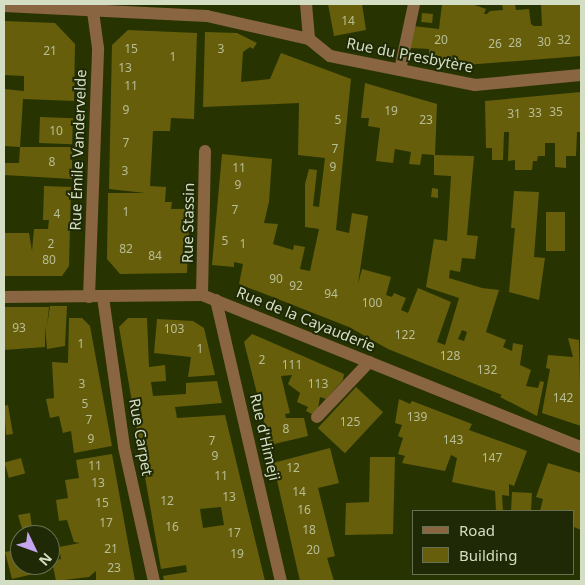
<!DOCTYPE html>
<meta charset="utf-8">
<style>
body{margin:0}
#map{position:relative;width:585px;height:585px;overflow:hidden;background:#273402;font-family:"Noto Sans",sans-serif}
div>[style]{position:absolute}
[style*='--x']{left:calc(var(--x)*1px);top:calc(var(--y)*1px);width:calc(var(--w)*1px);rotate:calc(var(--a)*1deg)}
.building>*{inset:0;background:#665e0b;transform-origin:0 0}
.minor>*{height:12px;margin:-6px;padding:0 6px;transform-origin:6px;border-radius:6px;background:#8a6541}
span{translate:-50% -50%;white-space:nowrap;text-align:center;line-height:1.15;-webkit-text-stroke:4px #1f2905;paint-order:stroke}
.number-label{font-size:12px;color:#b8be96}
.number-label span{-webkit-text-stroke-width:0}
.street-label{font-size:15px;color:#d4dec4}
.frame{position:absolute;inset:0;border:5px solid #d4dec4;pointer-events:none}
.legend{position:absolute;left:412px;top:510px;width:162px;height:65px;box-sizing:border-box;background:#1f2905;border:1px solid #677151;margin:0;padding:6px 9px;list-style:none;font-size:15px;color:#d4dec4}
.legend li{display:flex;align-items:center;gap:10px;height:25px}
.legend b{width:25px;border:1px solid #677151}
.north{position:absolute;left:10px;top:525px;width:50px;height:50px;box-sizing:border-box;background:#1f2905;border:1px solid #677151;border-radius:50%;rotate:132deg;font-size:14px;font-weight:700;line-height:20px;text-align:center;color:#d4dec4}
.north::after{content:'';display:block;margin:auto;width:18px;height:22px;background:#c6a6f0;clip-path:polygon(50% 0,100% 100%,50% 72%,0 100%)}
</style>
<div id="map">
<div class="building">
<i style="clip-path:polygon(328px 4px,362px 4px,366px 30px,334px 36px)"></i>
<i style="clip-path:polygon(442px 4px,472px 4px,486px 9px,484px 14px,487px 14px,490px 11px,503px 10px,502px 4px,515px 4px,516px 10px,529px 9px,531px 24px,534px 26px,542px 26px,541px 4px,581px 4px,581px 56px,452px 66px,429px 63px,429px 49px,410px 48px,413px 26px,439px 29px)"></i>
<i style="left:422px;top:13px;width:11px;height:9px;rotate:5deg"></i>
<i style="clip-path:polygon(4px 21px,55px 23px,75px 44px,74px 101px,23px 99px,20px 147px,4px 146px,4px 89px,24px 91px,24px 76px,4px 75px)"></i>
<i style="clip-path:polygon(128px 30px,197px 33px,194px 119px,171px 118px,170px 131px,153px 131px,150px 186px,166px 187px,165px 202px,172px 202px,171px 209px,190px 209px,187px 273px,120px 274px,107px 259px,108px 193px,145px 193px,109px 189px,112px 45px)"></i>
<i style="clip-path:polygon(evenodd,205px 32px,237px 33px,257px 43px,253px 49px,250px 47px,243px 52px,241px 82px,270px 79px,281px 53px,351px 79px,336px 230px,349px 233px,352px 213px,368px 216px,358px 284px,362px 269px,391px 277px,386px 295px,392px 297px,394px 293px,406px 298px,401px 310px,408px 313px,418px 288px,451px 302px,437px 342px,445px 345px,459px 298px,426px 287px,434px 239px,447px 241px,451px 176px,434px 175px,434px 155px,422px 154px,420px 165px,409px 164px,411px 152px,395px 149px,393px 163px,376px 161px,380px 128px,368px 126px,369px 118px,361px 118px,365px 83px,437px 104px,435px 155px,474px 156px,467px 235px,478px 236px,475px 259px,462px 258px,460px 272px,450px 270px,449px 278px,482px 288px,499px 290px,486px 332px,506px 340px,503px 347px,512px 351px,513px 343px,523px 345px,520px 365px,531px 370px,526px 386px,538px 388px,540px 381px,544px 382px,537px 416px,500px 397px,502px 395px,388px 349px,349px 327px,239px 284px,243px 264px,234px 262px,234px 267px,212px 265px,222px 154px,272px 159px,269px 202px,264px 223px,278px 224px,273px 244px,293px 250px,294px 245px,305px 247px,300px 269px,310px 271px,319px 229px,305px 227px,305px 184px,309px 169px,317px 170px,313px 206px,319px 207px,325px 158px,298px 155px,299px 103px,203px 107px,205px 32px,462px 330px,467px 332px,464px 341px,458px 339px,462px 330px)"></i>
<i style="clip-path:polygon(581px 92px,581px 132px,577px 132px,576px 156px,566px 156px,566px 168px,555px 167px,555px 143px,545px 143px,545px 156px,538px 156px,537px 161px,533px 161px,532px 170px,515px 170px,515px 160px,508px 161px,509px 132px,504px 132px,503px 160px,492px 160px,492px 148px,486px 148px,485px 101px)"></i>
<i style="left:40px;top:117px;width:33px;height:26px;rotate:2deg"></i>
<i style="clip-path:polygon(20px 147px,72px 147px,72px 179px,4px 175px,4px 163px,19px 163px)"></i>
<i style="clip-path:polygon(44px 186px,71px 187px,69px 266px,62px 276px,4px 276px,4px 233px,29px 233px,32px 251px,34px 229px,48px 229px,49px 220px,43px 220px)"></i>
<i style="clip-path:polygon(432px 188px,438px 189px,438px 198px,431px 197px)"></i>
<i style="clip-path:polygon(514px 191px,539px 192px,534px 257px,545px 258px,539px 300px,509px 292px,515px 228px,511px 228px)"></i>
<i style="left:546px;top:212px;width:19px;height:39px"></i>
<i style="clip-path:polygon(50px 306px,67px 306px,65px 346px,47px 349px,45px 326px,45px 347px,4px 350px,4px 307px,49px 307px,47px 326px)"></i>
<i style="clip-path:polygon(69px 318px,82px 318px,90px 326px,112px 446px,74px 453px,71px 431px,63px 433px,59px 416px,50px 418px,46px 399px,54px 398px,52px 362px,68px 363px)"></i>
<i style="clip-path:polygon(evenodd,128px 318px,147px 318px,149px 367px,165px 365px,166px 381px,151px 382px,153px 396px,186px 394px,186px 383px,217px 381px,222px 403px,175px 407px,177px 418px,225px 415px,265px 581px,164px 581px,163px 576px,187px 572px,186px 565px,161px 569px,119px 327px,128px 318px,221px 507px,224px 525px,203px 528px,200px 509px,221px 507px)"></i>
<i style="clip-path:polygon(157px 319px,193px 321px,204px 328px,215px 375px,188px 377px,191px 357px,154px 353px)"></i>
<i style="clip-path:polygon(252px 334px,344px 374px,343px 380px,326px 399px,320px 397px,318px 408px,312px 414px,306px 411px,308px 407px,297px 402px,300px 393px,288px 384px,292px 375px,281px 376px,290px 413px,285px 414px,286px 418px,304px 418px,308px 436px,270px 445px,244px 342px)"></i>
<i style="clip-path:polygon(568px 338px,579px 340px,581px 426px,542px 413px,550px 369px,546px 368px,548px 355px,573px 357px)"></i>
<i style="left:356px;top:387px;width:37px;height:56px;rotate:43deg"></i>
<i style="clip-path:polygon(399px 399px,410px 404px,412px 401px,472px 424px,469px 430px,527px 451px,514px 486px,509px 484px,509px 496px,502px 495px,503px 511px,496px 511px,495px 491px,452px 482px,457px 458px,451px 455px,445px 471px,402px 463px,405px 456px,398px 454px,403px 438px,398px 436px,402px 425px,395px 423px)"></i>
<i style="clip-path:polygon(8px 405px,13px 434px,6px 435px,4px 406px)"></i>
<i style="clip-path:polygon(330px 448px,339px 483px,318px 488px,335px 556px,327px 558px,334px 581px,300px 581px,273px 463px)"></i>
<i style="clip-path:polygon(112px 454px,135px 581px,96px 581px,96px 571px,89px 577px,56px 581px,52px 561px,61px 559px,59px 547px,80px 543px,74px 542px,67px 520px,59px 521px,56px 500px,68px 498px,65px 480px,79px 478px,76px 460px)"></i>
<i style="clip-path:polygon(370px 457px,395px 457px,393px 534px,345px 535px,346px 503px,369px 502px)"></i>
<i style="left:21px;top:458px;width:16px;height:17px;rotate:75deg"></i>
<i style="clip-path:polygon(548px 463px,581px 473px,581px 530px,574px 527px,574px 511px,540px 511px,543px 499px,536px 497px)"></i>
<i style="left:512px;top:492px;width:20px;height:19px;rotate:3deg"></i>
<i style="clip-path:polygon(30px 513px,33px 535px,24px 535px,18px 515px)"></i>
<i style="clip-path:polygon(20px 549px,20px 565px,41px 565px,42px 572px,12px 579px,5px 552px)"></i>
</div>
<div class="minor">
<i style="--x:306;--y:4;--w:35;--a:85"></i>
<i style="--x:4;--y:6;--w:203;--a:2.8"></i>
<i style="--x:207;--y:16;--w:105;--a:12.7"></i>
<i style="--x:309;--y:39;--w:27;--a:39"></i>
<i style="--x:330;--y:56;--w:148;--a:11.3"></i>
<i style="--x:475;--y:85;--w:106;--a:-5.4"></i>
<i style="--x:400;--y:70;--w:67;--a:-78"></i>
<i style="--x:202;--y:295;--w:144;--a:-88.8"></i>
<i style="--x:4;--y:297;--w:198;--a:-0.6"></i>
<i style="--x:202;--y:295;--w:408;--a:21.9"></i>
<i style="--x:89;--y:297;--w:249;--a:-87.9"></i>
<i style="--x:98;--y:48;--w:44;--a:-97.8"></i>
<i style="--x:103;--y:297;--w:151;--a:82"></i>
<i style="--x:124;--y:447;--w:137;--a:77.4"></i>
<i style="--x:216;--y:300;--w:288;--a:77"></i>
<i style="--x:317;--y:417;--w:76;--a:-46.6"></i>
</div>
<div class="number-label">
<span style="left:348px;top:21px">14</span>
<span style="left:441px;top:40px">20</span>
<span style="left:564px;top:40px">32</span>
<span style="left:544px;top:42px">30</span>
<span style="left:515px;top:43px">28</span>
<span style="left:495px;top:44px">26</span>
<span style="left:131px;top:49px">15</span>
<span style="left:221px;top:49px">3</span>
<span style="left:50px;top:51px">21</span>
<span style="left:173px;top:57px">1</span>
<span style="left:125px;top:68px">13</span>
<span style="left:131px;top:86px">11</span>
<span style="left:126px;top:110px">9</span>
<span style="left:391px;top:111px">19</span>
<span style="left:556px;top:112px">35</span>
<span style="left:535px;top:113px">33</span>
<span style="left:514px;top:114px">31</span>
<span style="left:338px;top:120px">5</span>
<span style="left:426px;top:120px">23</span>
<span style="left:56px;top:131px">10</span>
<span style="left:126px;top:143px">7</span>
<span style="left:335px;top:149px">7</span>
<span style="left:52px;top:162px">8</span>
<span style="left:333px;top:167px">9</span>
<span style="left:239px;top:168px">11</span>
<span style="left:125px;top:171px">3</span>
<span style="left:238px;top:185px">9</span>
<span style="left:235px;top:210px">7</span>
<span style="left:126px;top:212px">1</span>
<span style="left:57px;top:214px">4</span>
<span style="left:225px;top:241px">5</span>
<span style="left:51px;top:244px">2</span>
<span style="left:243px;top:244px">1</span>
<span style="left:126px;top:249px">82</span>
<span style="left:155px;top:256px">84</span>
<span style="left:49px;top:260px">80</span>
<span style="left:276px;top:279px">90</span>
<span style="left:296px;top:286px">92</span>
<span style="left:331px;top:294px">94</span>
<span style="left:372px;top:303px">100</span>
<span style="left:19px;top:328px">93</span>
<span style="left:174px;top:329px">103</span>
<span style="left:405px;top:335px">122</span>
<span style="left:81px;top:344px">1</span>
<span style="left:200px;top:349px">1</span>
<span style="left:450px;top:356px">128</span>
<span style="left:262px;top:360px">2</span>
<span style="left:292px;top:365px">111</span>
<span style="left:487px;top:370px">132</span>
<span style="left:82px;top:384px">3</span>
<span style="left:318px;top:384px">113</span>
<span style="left:563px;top:398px">142</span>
<span style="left:85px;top:404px">5</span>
<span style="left:417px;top:417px">139</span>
<span style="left:89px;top:420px">7</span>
<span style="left:350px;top:422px">125</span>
<span style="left:286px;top:429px">8</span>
<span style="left:91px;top:439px">9</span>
<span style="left:453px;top:440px">143</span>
<span style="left:212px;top:441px">7</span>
<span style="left:215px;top:456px">9</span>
<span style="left:492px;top:458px">147</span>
<span style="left:95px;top:466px">11</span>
<span style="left:293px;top:468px">12</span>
<span style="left:221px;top:476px">11</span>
<span style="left:98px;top:483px">13</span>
<span style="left:299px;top:492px">14</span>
<span style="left:229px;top:497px">13</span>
<span style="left:167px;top:501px">12</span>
<span style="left:102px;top:503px">15</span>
<span style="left:304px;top:510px">16</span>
<span style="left:106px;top:523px">17</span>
<span style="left:172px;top:527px">16</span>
<span style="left:309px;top:530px">18</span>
<span style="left:234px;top:533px">17</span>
<span style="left:111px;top:549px">21</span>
<span style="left:313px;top:550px">20</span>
<span style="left:237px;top:554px">19</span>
<span style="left:114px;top:568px">23</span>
</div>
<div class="street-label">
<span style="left:410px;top:55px;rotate:11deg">Rue du Presbytère</span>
<span style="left:78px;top:150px;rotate:-88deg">Rue Émile Vandervelde</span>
<span style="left:188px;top:223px;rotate:-89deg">Rue Stassin</span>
<span style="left:306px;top:319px;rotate:22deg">Rue de la Cayauderie</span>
<span style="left:141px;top:437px;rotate:80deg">Rue Carpet</span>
<span style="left:265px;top:437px;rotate:77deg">Rue d'Himeji</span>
</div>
<div class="frame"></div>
<ul class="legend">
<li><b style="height:6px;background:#8a6541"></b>Road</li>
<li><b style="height:14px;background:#665e0b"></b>Building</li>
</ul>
<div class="north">N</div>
</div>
